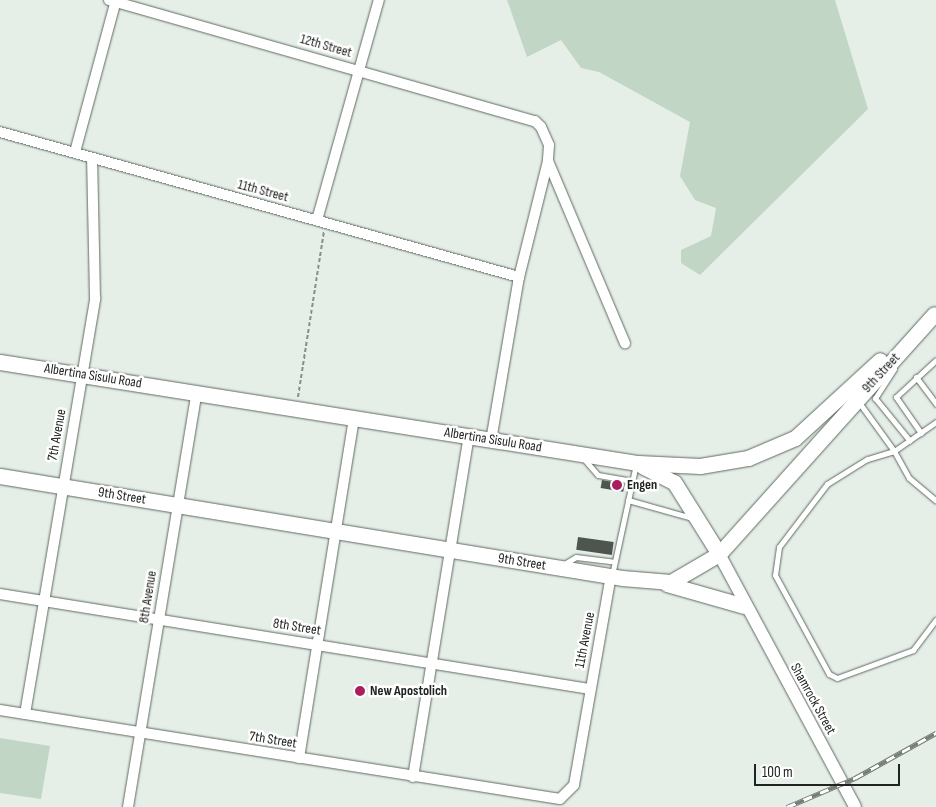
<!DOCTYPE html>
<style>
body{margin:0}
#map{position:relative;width:936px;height:807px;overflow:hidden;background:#e5efe7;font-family:"Sofia Sans Condensed",sans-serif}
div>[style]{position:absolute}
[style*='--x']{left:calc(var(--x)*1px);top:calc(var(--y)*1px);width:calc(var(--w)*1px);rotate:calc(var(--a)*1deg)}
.green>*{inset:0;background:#c2d6c5}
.building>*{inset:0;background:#4d554e;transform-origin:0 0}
.path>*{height:2px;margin-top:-1px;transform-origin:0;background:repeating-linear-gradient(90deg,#888e89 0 4px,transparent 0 6.5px)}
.roads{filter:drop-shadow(0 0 1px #606962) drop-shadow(0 0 1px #606962)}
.service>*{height:5px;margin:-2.5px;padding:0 2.5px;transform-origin:2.5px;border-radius:2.5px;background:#fff}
.minor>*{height:10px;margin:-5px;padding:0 5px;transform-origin:5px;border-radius:5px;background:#fff}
.tertiary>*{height:12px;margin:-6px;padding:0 6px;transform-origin:6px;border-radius:6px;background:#fff}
.primary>*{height:15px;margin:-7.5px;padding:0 7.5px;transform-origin:7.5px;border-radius:7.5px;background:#fff}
.rail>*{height:5px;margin-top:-2.5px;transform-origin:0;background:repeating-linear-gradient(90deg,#fff 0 9px,#767c77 0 18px);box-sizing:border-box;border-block:1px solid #767c77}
.dots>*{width:14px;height:14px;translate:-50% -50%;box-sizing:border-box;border:2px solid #fff;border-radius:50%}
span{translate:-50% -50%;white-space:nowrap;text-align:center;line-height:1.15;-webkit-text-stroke:5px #fff;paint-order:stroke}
.street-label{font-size:14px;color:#202320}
.poi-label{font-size:14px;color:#202320;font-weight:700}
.left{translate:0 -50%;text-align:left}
.scale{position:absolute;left:754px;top:764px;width:146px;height:22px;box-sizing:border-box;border:2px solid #202320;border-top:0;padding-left:6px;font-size:15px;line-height:18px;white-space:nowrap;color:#202320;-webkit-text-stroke:4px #fff;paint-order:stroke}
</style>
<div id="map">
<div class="green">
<i style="clip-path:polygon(507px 0,835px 0,868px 109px,700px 275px,681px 263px,681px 250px,711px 236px,716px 208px,695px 200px,680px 176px,690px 122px,599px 72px,581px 68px,561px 40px,527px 57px)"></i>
<i style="clip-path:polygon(0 738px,50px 746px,41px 799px,0 793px)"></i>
</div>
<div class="building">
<i style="left:602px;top:480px;width:23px;height:8px;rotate:10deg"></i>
<i style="left:578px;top:537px;width:36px;height:13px;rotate:8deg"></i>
</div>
<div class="path">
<i style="--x:298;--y:397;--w:168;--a:-81.1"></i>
</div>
<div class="roads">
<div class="service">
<i style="--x:894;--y:369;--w:35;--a:123"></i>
<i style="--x:875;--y:398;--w:55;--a:50.9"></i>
<i style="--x:916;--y:377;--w:34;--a:53"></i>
<i style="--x:858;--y:401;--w:62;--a:54.2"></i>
<i style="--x:936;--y:422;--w:51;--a:145.4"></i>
<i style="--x:894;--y:451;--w:31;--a:61"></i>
<i style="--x:909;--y:478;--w:35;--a:40"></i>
<i style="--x:921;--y:433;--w:44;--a:-124.8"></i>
<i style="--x:896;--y:397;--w:54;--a:-42.8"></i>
<i style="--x:894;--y:451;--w:28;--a:163"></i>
<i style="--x:867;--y:459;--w:47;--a:148"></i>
<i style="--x:827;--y:484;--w:79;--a:127.3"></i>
<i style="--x:779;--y:547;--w:28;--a:98"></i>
<i style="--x:775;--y:575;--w:113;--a:61.4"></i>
<i style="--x:829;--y:674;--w:9;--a:27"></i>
<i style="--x:837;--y:678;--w:81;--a:-20.2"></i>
<i style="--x:913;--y:650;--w:38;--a:-53"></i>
<i style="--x:584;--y:459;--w:21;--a:49"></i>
<i style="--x:598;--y:475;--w:35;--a:10"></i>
<i style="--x:628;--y:500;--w:66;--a:15.7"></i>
<i style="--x:561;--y:566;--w:17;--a:-31"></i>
<i style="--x:576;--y:557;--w:38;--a:7"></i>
<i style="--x:612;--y:575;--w:114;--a:-77.8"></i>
</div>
<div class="minor">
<i style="--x:109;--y:0;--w:443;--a:15.9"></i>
<i style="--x:535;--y:121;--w:8;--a:45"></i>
<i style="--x:541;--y:127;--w:20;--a:66"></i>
<i style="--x:549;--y:145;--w:16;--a:94"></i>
<i style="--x:548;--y:161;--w:120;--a:104"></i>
<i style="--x:519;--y:277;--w:165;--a:99.7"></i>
<i style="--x:0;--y:132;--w:539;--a:15.61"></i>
<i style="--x:75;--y:152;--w:157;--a:-74.9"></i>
<i style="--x:548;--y:161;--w:198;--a:67.1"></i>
<i style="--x:317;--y:220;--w:229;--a:-74.3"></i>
<i style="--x:0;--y:594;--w:598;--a:9.15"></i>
<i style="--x:0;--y:710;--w:567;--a:9.03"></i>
<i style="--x:560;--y:799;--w:20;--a:-45"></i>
<i style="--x:574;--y:785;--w:212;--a:-80"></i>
<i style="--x:25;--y:714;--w:422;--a:-80.4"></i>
<i style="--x:95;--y:298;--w:139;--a:-91.2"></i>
<i style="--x:299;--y:758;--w:344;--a:-80.8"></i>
<i style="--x:413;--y:777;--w:346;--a:-80.7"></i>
<i style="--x:128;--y:807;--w:421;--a:-80.6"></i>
</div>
<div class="tertiary">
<i style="--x:719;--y:554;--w:287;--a:61.7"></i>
</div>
<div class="primary">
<i style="--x:0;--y:362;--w:646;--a:9"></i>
<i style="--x:638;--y:463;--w:62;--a:2.8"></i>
<i style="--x:700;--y:466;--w:49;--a:-9.5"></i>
<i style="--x:748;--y:458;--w:51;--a:-23.1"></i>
<i style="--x:795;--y:438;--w:115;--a:-42.5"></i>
<i style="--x:642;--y:466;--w:36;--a:27"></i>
<i style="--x:674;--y:482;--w:85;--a:58"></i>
<i style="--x:0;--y:476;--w:630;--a:9.31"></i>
<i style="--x:622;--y:578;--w:49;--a:4.7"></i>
<i style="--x:671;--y:582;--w:56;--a:-30.3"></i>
<i style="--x:719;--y:554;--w:322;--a:-48.1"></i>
<i style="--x:667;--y:584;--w:80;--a:15.9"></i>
</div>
</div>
<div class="rail">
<i style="--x:787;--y:807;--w:74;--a:-23.1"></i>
<i style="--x:855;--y:778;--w:93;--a:-29.1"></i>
</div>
<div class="dots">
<i style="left:617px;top:485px;background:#ab1e5d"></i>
<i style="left:360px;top:691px;background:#ab1e5d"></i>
</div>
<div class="street-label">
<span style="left:326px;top:46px;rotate:16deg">12th Street</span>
<span style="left:263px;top:191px;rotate:15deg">11th Street</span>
<span style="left:881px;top:373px;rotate:-47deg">9th Street</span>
<span style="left:93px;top:376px;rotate:9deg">Albertina Sisulu Road</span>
<span style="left:57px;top:435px;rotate:-80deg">7th Avenue</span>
<span style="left:493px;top:440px;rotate:9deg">Albertina Sisulu Road</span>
<span style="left:122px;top:496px;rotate:9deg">9th Street</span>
<span style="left:522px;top:562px;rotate:9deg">9th Street</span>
<span style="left:148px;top:597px;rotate:-81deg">8th Avenue</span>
<span style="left:297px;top:627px;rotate:9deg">8th Street</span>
<span style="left:585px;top:640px;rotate:-79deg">11th Avenue</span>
<span style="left:813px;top:699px;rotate:61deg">Shamrock Street</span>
<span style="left:273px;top:740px;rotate:9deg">7th Street</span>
</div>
<div class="poi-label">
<span class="left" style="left:627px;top:485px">Engen</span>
<span class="left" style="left:370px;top:691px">New Apostolich</span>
</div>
<div class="scale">100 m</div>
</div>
